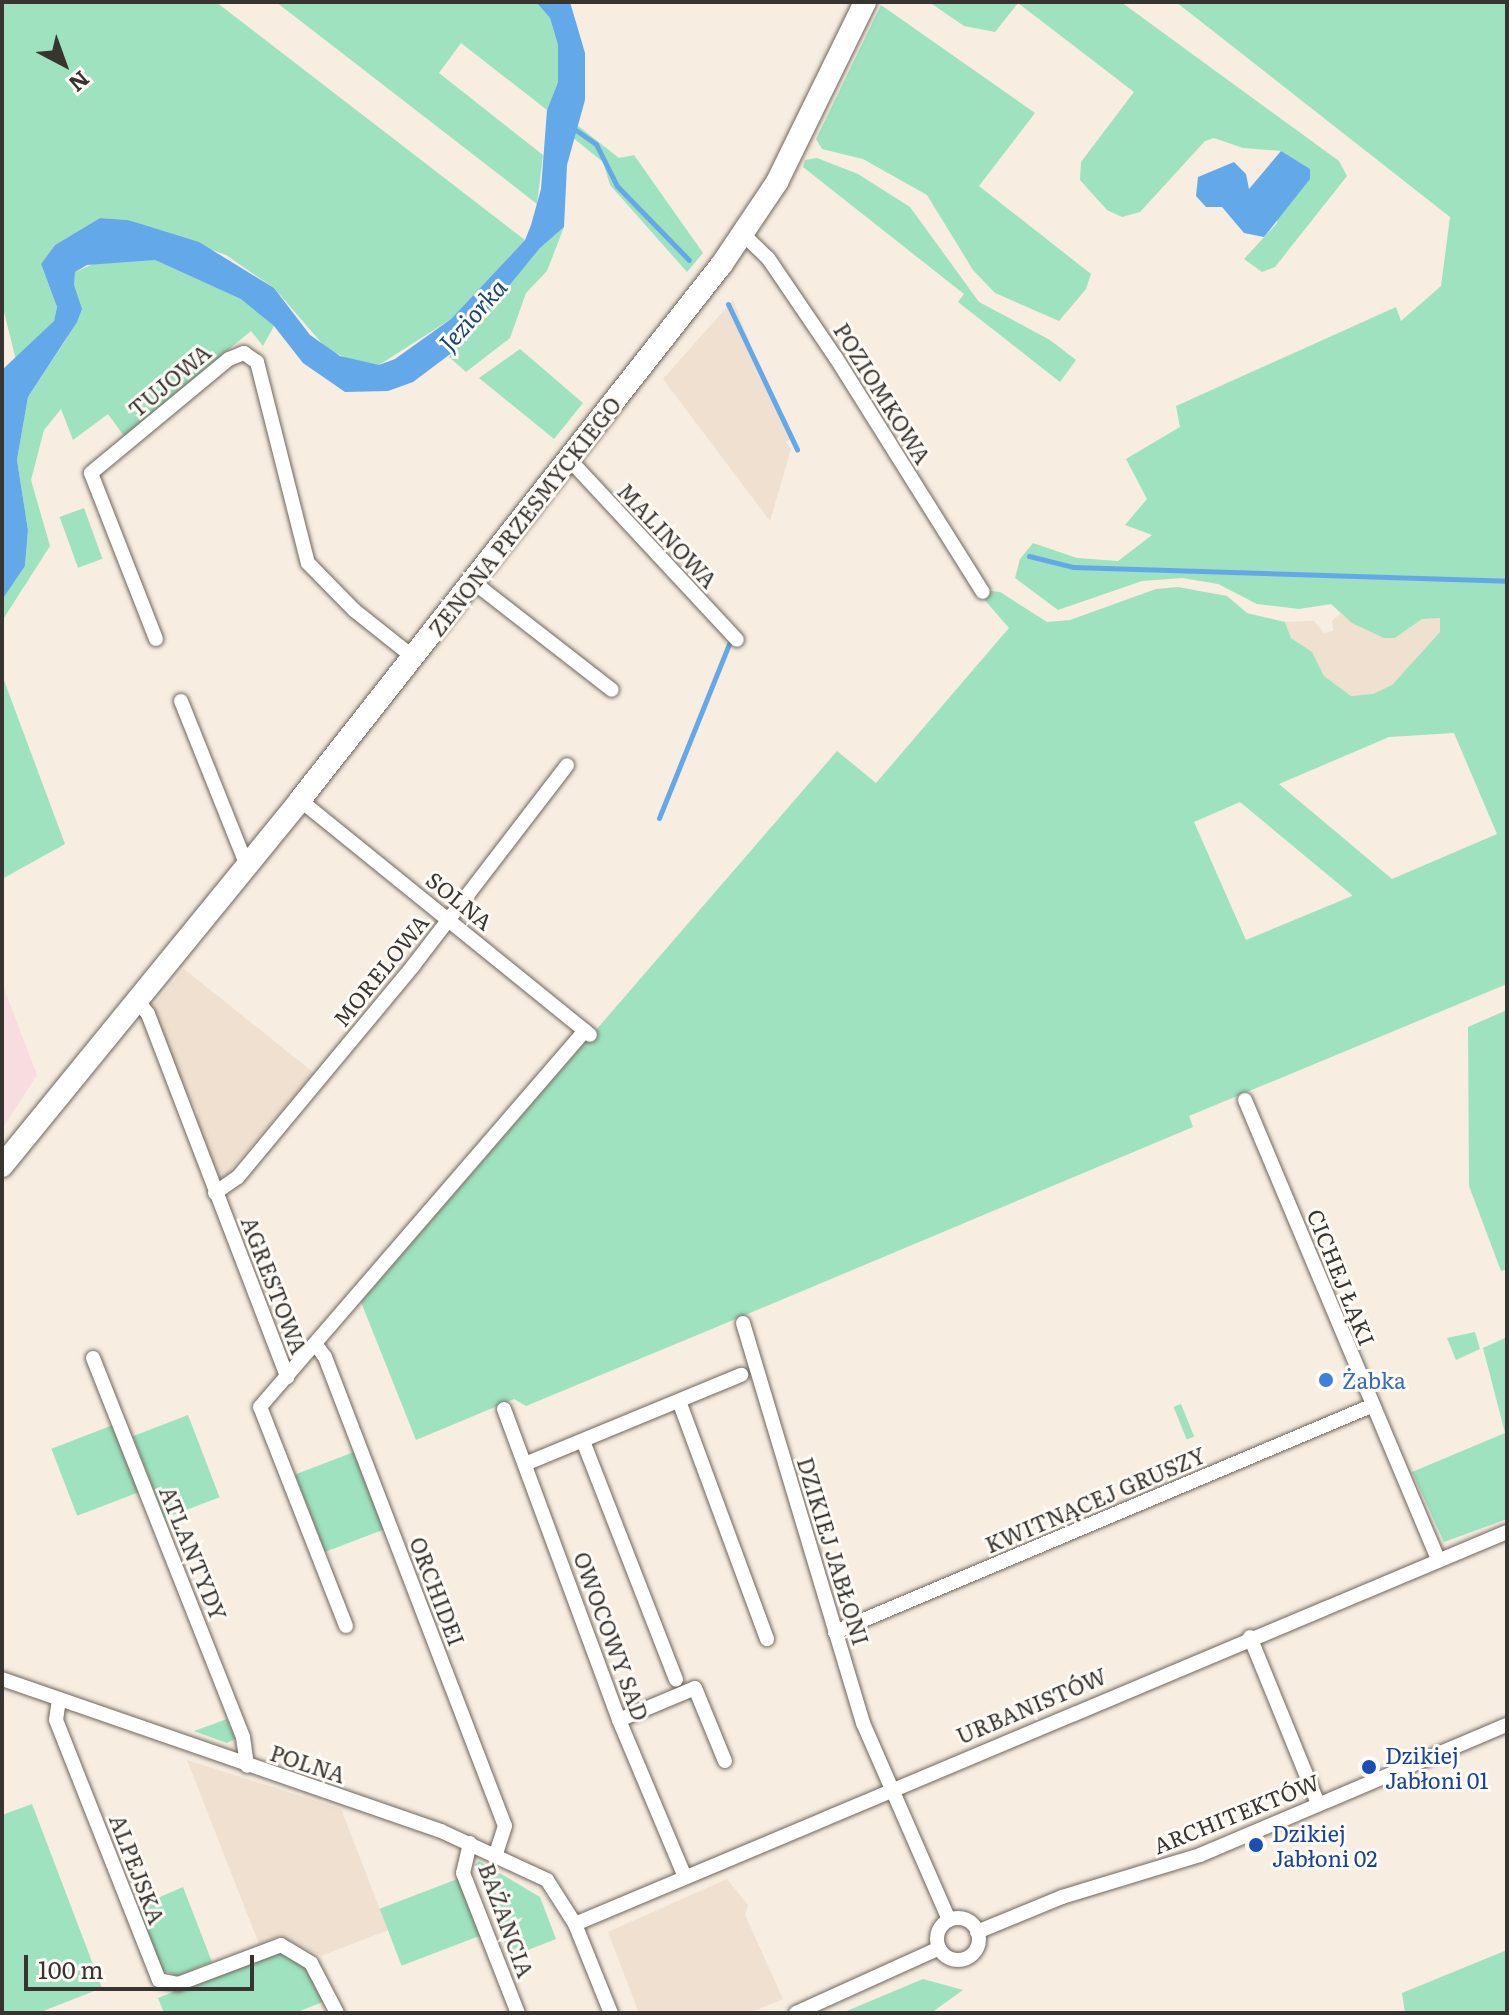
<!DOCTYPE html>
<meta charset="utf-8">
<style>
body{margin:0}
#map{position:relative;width:1509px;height:2015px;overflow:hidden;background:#f7ede1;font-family:Literata,serif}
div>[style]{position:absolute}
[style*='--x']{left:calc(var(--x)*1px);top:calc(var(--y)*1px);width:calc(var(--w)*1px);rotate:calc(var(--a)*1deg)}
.commercial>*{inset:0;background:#f8dde0}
.built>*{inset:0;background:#efe0cf}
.green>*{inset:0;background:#9ee2bf;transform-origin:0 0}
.water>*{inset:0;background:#63a9ea}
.stream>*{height:5px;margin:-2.5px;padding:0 2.5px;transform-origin:2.5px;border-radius:2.5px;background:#63a9ea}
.roads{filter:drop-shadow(0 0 2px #6e665c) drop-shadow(0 0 2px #6e665c)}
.street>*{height:14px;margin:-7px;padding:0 7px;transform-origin:7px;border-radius:7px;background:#fff}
.street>.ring{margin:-7px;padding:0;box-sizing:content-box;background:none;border:14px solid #fff;border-radius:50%}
.secondary>*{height:22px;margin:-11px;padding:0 11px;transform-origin:11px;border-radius:11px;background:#fff}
.dots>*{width:22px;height:22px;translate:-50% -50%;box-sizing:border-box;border:4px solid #fffbf6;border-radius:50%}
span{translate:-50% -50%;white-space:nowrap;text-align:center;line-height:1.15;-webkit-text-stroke:6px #fffbf6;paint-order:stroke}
.street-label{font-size:22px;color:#383430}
.shop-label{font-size:22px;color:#366cbe}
.left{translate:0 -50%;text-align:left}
.transit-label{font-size:22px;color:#164399}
.water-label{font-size:24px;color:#134670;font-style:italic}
.frame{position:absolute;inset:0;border:4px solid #383430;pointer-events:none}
.north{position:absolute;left:24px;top:24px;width:80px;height:80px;-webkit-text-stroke:6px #fffbf6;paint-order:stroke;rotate:139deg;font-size:22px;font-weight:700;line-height:32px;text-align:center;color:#383430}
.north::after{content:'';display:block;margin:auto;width:28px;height:36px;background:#383430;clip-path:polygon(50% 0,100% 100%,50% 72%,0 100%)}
.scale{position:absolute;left:24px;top:1955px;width:230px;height:36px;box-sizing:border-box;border:4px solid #383430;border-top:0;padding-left:10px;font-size:24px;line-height:28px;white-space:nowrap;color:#383430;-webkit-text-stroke:6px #fffbf6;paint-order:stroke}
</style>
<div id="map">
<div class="commercial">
<i style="clip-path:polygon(2px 983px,37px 1075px,2px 1129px)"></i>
</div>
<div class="built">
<i style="clip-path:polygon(733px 300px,768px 389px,794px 436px,786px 442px,791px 449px,770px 521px,663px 379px)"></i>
<i style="clip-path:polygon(1341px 613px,1384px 638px,1395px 638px,1422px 619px,1441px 618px,1441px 631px,1392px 685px,1373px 694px,1351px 696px,1324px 676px,1312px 652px,1291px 638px,1285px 622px,1314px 621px,1324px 633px,1333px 631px,1332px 621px)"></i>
<i style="clip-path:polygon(184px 969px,314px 1073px,224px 1178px,218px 1176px,195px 1118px,198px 1112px,182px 1086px,154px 1013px,154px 1005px)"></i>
<i style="clip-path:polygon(187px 1760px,341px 1809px,388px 1930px,321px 1956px,279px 1936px,259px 1944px)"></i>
<i style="clip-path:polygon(727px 1879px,748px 1905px,745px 1915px,783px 1999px,749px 2013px,639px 2013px,608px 1932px)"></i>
</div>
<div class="green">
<i style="clip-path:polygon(2px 2px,216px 2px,525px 240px,451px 319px,379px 365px,356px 363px,326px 348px,274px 288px,226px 255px,128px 220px,100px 218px,55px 245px,41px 264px,57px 307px,54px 321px,16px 360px,2px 304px)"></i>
<i style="clip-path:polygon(276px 2px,536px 2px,550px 18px,558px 45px,558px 82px,547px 110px,461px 43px,439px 73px,543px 155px,537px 204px)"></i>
<i style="clip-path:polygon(929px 2px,1121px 2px,1339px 161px,1347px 176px,1275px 267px,1262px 272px,1244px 259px,1277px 223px,1282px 151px,1243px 148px,1214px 138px,1205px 141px,1140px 212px,1122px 217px,1107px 210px,1080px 180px,1081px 162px,1134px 92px,1018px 3px,995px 32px,964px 26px)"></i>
<i style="clip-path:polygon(evenodd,1176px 2px,1507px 2px,1507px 984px,1189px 1116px,1193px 1127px,719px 1326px,526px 1406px,514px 1399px,416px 1440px,361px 1302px,837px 751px,876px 783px,1009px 628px,975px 589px,1000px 592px,1047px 622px,1070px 620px,1156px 589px,1178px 587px,1227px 596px,1247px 613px,1285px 622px,1291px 638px,1312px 652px,1324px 676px,1351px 696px,1373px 694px,1392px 685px,1440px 632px,1440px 618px,1422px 619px,1395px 638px,1384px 638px,1352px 623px,1331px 604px,1299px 609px,1257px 604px,1218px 584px,1182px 578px,1142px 581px,1058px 610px,1015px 578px,1020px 559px,1033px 543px,1077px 558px,1118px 561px,1152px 535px,1125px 525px,1147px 499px,1126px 459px,1180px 427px,1176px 406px,1396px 307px,1401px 321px,1441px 286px,1450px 217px,1176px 2px,1454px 733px,1497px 834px,1392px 879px,1279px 784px,1389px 737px,1454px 733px,1176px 2px,1240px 802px,1352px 895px,1352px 896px,1246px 940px,1194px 822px,1240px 802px)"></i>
<i style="clip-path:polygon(881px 5px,1035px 113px,979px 186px,1091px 274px,1086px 289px,1059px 321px,995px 293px,973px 270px,927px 195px,863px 159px,822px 149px,816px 139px)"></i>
<i style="clip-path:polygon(577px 125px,619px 158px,634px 155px,703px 253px,687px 272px,610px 185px,603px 162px,572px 137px)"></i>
<i style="clip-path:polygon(817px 158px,858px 174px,910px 207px,979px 302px,1050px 340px,1076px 360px,1060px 382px,958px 302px,964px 294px,803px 167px,805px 160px)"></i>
<i style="clip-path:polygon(564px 227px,547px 271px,526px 293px,510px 338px,466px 372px,449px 357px,540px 248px)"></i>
<i style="clip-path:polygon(104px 259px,155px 260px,242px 299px,274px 326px,263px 346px,251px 331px,124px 436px,108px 414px,73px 440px,61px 409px,44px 430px,31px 480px,50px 546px,2px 621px,2px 600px,25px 566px,28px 530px,17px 460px,28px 397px,67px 338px,75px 272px)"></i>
<i style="clip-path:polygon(520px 349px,583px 403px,554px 439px,479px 378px)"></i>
<i style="left:84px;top:508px;width:54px;height:26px;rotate:70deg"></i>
<i style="clip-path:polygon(2px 675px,65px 844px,2px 879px)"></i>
<i style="clip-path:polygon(1507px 1010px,1507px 1269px,1501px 1271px,1469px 1186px,1468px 1027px)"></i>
<i style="clip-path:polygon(1475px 1332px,1480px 1349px,1456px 1360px,1447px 1338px)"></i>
<i style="clip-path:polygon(1507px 1337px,1507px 1519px,1444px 1542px,1412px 1472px,1505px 1433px,1483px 1348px)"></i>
<i style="left:1181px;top:1404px;width:35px;height:8px;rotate:68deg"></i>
<i style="left:188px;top:1415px;width:88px;height:59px;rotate:69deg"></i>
<i style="left:113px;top:1425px;width:72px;height:66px;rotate:69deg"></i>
<i style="left:354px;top:1452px;width:83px;height:63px;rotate:69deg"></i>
<i style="clip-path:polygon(227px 1719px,235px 1739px,227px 1743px,194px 1731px)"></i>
<i style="clip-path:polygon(32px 1804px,102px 1988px,38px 2013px,2px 2013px,2px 1815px)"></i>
<i style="clip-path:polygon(479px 1861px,540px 1897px,556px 1939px,510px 1957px,475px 1865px)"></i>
<i style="left:460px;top:1878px;width:61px;height:86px;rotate:69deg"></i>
<i style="clip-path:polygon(183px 1887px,212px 1962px,177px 1976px,161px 1969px,137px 1907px)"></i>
<i style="clip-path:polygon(279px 1950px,313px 1972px,325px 2001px,295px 2013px,164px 2013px,158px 1998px)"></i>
<i style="clip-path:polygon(1507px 1950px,1507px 2013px,1405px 2013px,1402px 1993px)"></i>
<i style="clip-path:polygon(923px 1979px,963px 1990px,931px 2013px,842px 2013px)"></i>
</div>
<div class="water">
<i style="clip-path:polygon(536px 2px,570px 2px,585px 53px,585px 100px,567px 165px,564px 227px,540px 248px,457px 349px,413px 382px,388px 391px,345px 392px,303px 363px,274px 326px,241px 299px,155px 260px,87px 265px,75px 272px,74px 285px,82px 309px,77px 322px,28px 397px,17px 460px,28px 530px,25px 566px,2px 600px,2px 370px,54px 321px,57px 307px,41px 264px,55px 245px,100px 218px,128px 220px,199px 242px,274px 288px,310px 335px,340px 356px,379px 365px,395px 359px,451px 319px,525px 240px,531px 225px,541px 189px,547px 110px,558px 82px,558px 45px,550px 18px)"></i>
<i style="clip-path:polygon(1281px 151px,1310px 169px,1310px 179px,1264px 237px,1244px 233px,1222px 207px,1206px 207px,1196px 196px,1198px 177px,1234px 162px,1246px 174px,1249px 189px)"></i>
</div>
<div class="stream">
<i style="--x:573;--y:128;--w:28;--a:35"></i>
<i style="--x:596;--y:144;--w:47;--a:63.4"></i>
<i style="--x:617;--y:186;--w:103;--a:45.8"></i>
<i style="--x:728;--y:304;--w:161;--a:64.6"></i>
<i style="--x:1029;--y:556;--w:45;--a:14"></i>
<i style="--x:1073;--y:567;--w:434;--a:1.8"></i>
<i style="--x:659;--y:818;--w:188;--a:-68.1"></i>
</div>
<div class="roads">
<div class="street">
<i style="--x:744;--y:235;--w:33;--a:44"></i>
<i style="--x:768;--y:258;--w:121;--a:55.8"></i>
<i style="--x:836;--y:358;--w:276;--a:57.9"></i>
<i style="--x:568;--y:458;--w:248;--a:47.1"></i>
<i style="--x:472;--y:581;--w:177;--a:37.9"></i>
<i style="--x:156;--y:639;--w:178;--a:-111.4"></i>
<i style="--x:91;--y:473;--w:179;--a:-39.6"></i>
<i style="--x:229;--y:359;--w:16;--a:-22"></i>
<i style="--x:244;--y:353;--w:16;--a:35"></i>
<i style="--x:257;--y:362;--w:207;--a:75.8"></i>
<i style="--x:308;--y:563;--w:66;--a:45.6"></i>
<i style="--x:354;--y:610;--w:75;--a:38.5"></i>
<i style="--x:181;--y:701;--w:178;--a:68.2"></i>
<i style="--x:300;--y:800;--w:373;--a:39"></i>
<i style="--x:137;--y:1000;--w:18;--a:52"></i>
<i style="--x:148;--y:1014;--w:389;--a:69"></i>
<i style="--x:1245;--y:1100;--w:498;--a:67.2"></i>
<i style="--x:215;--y:1193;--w:28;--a:-35"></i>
<i style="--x:238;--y:1177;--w:274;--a:-50.3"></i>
<i style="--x:413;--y:966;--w:253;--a:-52.5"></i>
<i style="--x:743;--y:1323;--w:418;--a:73.3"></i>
<i style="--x:863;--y:1723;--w:215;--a:66.4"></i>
<i style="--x:316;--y:1345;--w:15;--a:53"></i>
<i style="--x:325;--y:1357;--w:502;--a:69"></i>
<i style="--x:505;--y:1826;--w:29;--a:108"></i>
<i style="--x:93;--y:1358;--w:408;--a:68.4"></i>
<i style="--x:243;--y:1737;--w:29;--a:82"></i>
<i style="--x:679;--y:1401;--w:254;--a:69.7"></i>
<i style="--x:504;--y:1409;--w:332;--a:69.7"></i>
<i style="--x:619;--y:1720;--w:170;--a:67.2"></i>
<i style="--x:583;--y:1441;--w:256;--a:68.7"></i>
<i style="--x:525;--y:1464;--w:234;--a:-22.4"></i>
<i style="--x:346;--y:1626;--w:235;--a:-111.4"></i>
<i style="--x:260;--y:1407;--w:497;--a:-49.2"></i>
<i style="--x:835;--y:1632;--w:582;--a:-22.86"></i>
<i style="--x:1250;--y:1637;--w:180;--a:67.8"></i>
<i style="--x:2;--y:1679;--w:465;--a:19.1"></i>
<i style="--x:441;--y:1831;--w:117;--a:24.8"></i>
<i style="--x:547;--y:1880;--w:52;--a:57.5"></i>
<i style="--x:575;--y:1924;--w:96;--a:68"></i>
<i style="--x:59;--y:1699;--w:21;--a:98"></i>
<i style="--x:56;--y:1720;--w:280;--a:68.4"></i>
<i style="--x:159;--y:1980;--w:19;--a:12"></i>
<i style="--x:178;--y:1984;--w:110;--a:-20.7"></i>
<i style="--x:281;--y:1945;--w:35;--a:31"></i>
<i style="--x:311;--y:1963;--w:56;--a:62.5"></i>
<i style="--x:619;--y:1720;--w:82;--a:-22.8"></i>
<i style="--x:695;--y:1688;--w:79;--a:67.7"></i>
<i style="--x:470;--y:1843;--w:31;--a:103"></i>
<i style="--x:463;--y:1873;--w:150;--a:68.6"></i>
<i class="ring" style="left:937px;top:1918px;width:28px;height:28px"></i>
<i style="--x:575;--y:1924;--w:1011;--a:-22.81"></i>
<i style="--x:977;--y:1932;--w:92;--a:-22.4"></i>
<i style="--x:1062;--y:1897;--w:144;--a:-16.9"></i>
<i style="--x:1200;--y:1855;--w:333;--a:-23"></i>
<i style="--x:796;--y:2013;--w:157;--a:-24.4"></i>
</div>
<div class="secondary">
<i style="--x:2;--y:1166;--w:472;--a:-50.8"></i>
<i style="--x:300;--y:800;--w:682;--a:-51.79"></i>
<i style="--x:722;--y:264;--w:99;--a:-56.1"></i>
<i style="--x:777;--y:182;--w:200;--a:-63.9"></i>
</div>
</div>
<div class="dots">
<i style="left:1326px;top:1380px;background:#3f7fe0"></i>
<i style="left:1369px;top:1767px;background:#1a4fb4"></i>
<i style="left:1256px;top:1845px;background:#1a4fb4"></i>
</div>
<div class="street-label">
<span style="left:169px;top:380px;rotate:-40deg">TUJOWA</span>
<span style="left:883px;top:393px;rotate:58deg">POZIOMKOWA</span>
<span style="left:524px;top:516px;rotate:-52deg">ZENONA PRZESMYCKIEGO</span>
<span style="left:668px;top:535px;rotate:47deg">MALINOWA</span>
<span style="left:460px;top:900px;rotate:39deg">SOLNA</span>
<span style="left:380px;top:970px;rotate:-51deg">MORELOWA</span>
<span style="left:1342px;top:1277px;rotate:68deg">CICHEJ ŁĄKI</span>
<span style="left:275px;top:1285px;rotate:69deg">AGRESTOWA</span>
<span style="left:1095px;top:1499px;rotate:-23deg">KWITNĄCEJ GRUSZY</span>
<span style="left:834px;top:1551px;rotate:73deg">DZIKIEJ JABŁONI</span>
<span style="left:194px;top:1553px;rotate:68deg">ATLANTYDY</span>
<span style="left:438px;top:1591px;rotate:69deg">ORCHIDEI</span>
<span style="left:612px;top:1636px;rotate:70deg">OWOCOWY SAD</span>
<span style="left:1031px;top:1705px;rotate:-23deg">URBANISTÓW</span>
<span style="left:308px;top:1763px;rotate:18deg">POLNA</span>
<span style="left:1236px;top:1813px;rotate:-22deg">ARCHITEKTÓW</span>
<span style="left:138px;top:1869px;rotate:69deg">ALPEJSKA</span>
<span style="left:507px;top:1920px;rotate:70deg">BAŻANCIA</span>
</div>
<div class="shop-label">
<span class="left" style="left:1342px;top:1380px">Żabka</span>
</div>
<div class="transit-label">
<span class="left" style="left:1385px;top:1767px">Dzikiej<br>Jabłoni 01</span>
<span class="left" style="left:1272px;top:1845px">Dzikiej<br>Jabłoni 02</span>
</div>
<div class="water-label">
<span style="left:472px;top:314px;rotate:-48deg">Jeziorka</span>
</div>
<div class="frame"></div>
<div class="north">N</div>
<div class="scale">100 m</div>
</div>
